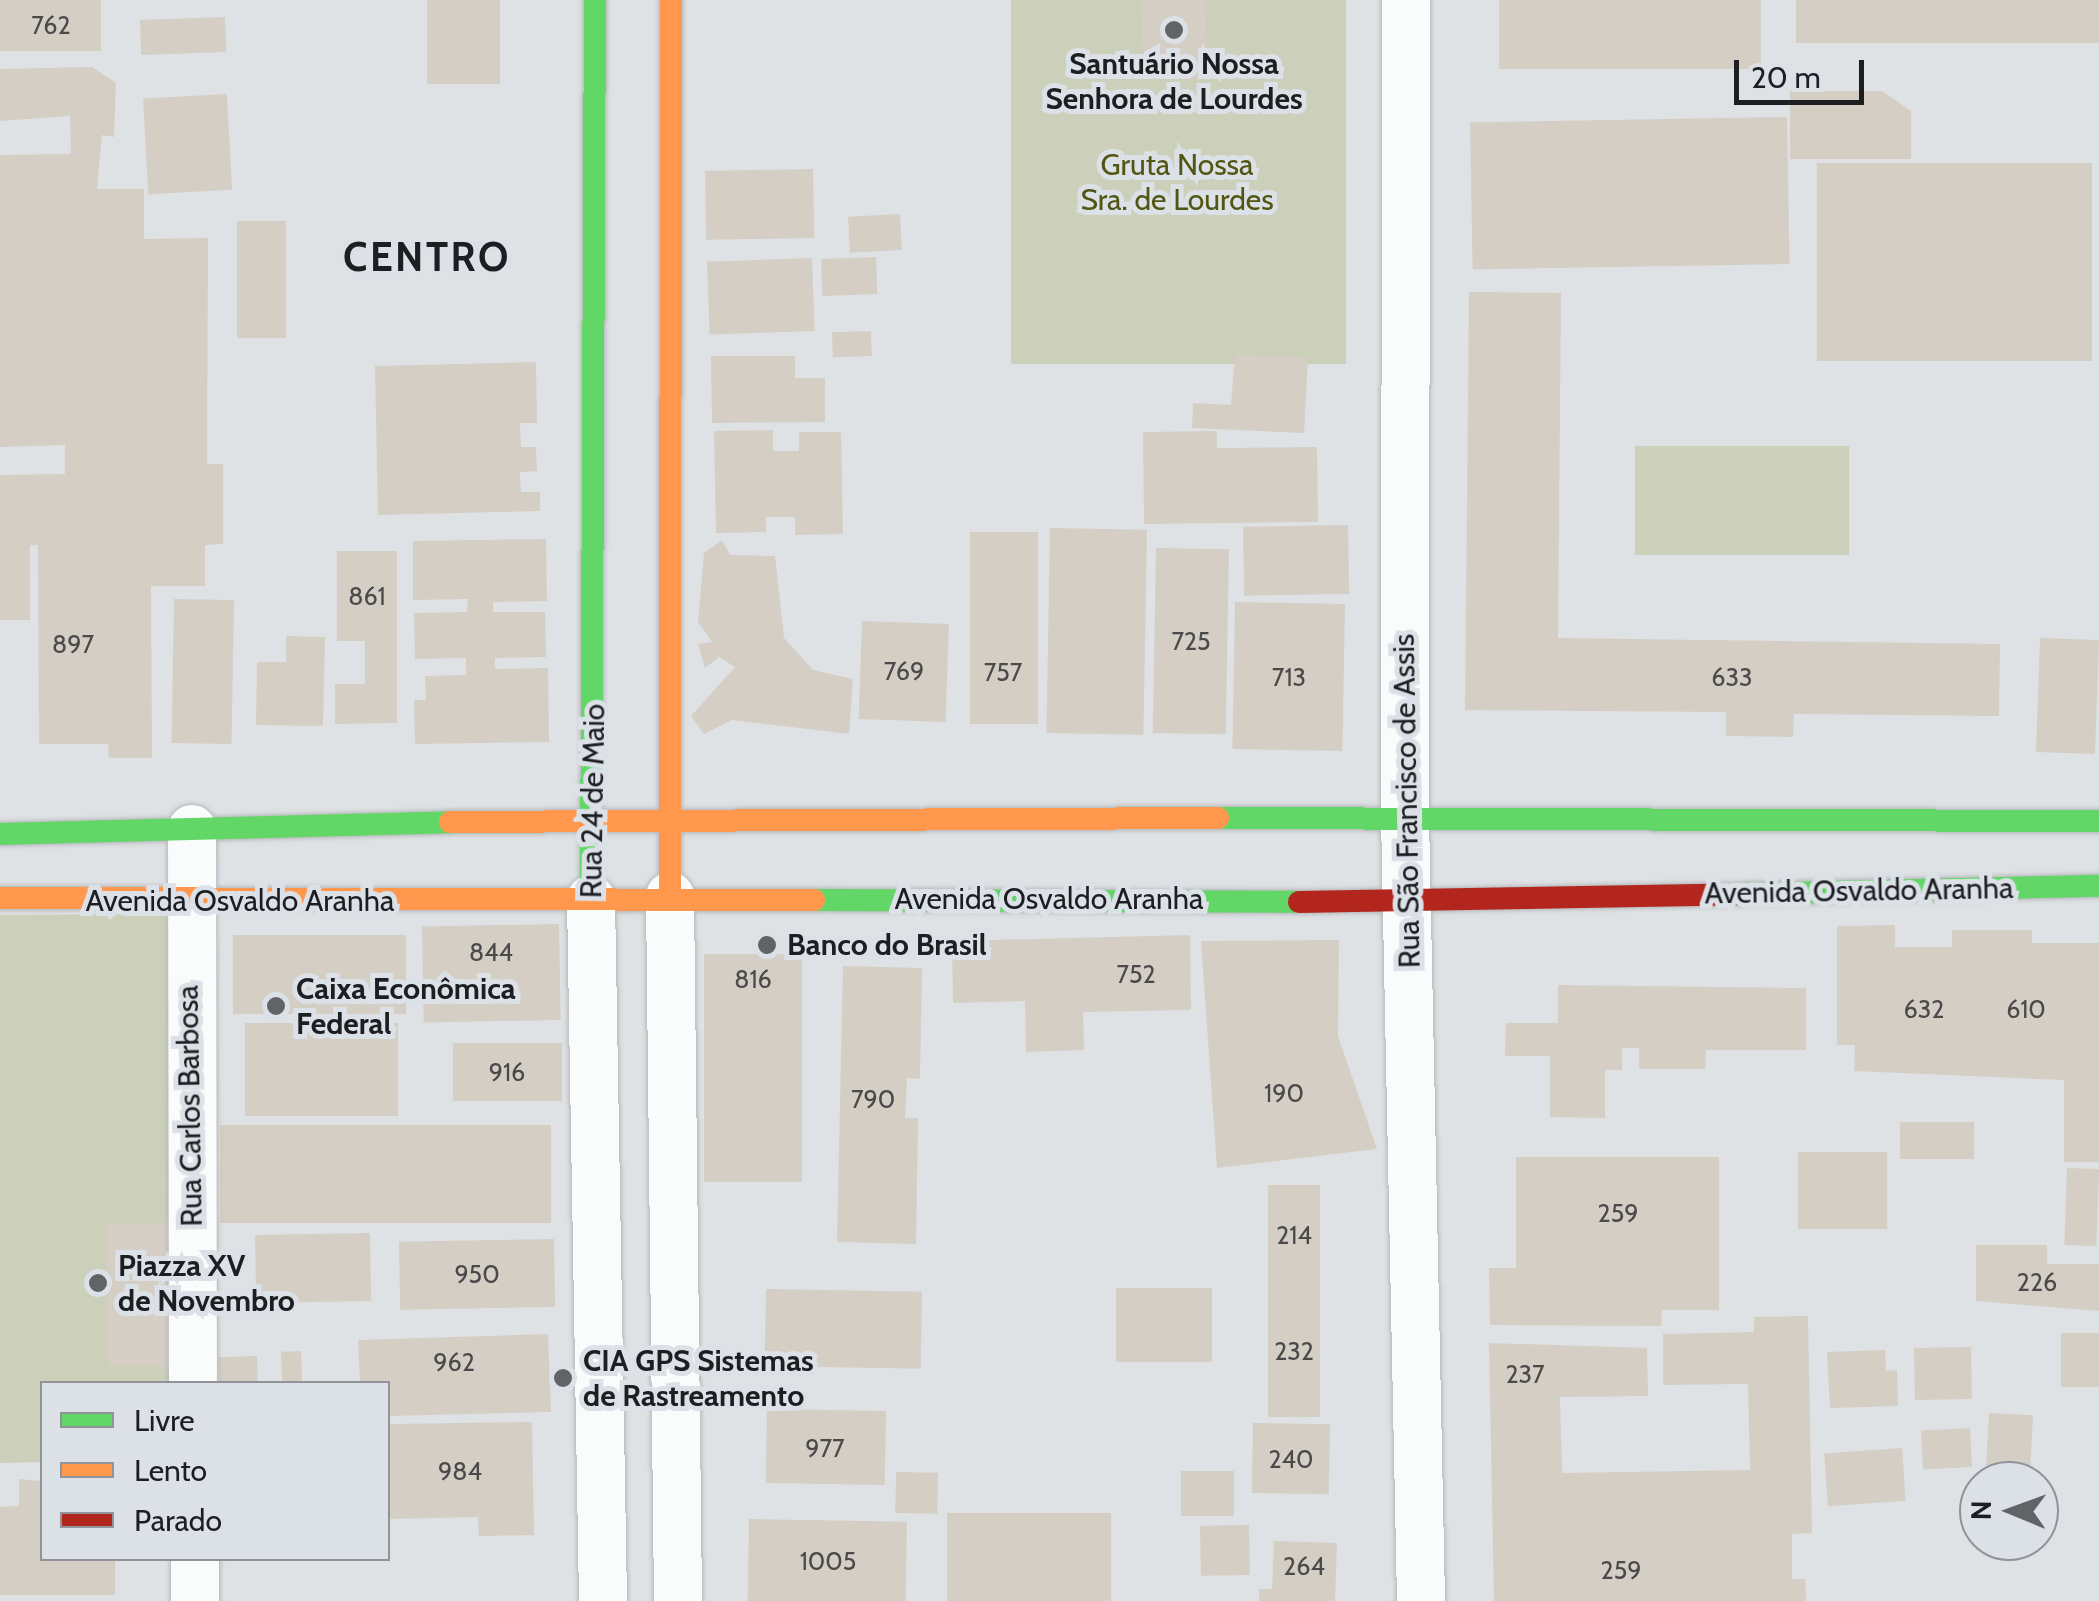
<!DOCTYPE html>
<meta charset="utf-8">
<style>
body{margin:0}
#map{position:relative;width:2099px;height:1601px;overflow:hidden;background:#dfe2e5;font-family:Cabin,sans-serif}
div>[style]{position:absolute}
[style*='--x']{left:calc(var(--x)*1px);top:calc(var(--y)*1px);width:calc(var(--w)*1px);rotate:calc(var(--a)*1deg)}
.green>*{inset:0;background:#ccd0bb;transform-origin:0 0}
.building>*{inset:0;background:#d4cec5;transform-origin:0 0}
.roads{filter:drop-shadow(0 0 2px #b6b8ba) drop-shadow(0 0 2px #b6b8ba)}
.street>*{height:48px;margin:-24px;padding:0 24px;transform-origin:24px;border-radius:24px;background:#fafbfb}
.fast>*{height:22px;margin:-11px;padding:0 11px;transform-origin:11px;border-radius:11px;background:#63d668}
.slow>*{height:22px;margin:-11px;padding:0 11px;transform-origin:11px;border-radius:11px;background:#ff974d}
.jam>*{height:22px;margin:-11px;padding:0 11px;transform-origin:11px;border-radius:11px;background:#b3261e}
.dots>*{width:28px;height:28px;translate:-50% -50%;box-sizing:border-box;border:5px solid #dce1e8;border-radius:50%}
span{translate:-50% -50%;white-space:nowrap;text-align:center;line-height:1.15;-webkit-text-stroke:10px #dce1e8;paint-order:stroke}
.number-label{font-size:25px;color:#4b4a4a}
.number-label span{-webkit-text-stroke-width:0}
.poi-label{font-size:30px;color:#1d1e21;font-weight:700}
.left{translate:0 -50%;text-align:left}
.park-label{font-size:30px;color:#525612}
.street-label{font-size:30px;color:#1d1e21}
.district-label{font-size:40px;color:#1d1e21;font-weight:700;letter-spacing:2.5px}
.legend{position:absolute;left:40px;top:1381px;width:350px;height:180px;box-sizing:border-box;background:#dce1e8;border:2px solid #909398;margin:0;padding:12px 18px;list-style:none;font-size:30px;color:#1d1e21}
.legend li{display:flex;align-items:center;gap:20px;height:50px}
.legend b{width:50px;border:2px solid #909398}
.north{position:absolute;left:1959px;top:1461px;width:100px;height:100px;box-sizing:border-box;background:#dce1e8;border:2px solid #909398;border-radius:50%;rotate:271deg;font-size:28px;font-weight:700;line-height:40px;text-align:center;color:#1d1e21}
.north::after{content:'';display:block;margin:auto;width:35px;height:45px;background:#616366;clip-path:polygon(50% 0,100% 100%,50% 72%,0 100%)}
.scale{position:absolute;left:1734px;top:60px;width:130px;height:45px;box-sizing:border-box;border:5px solid #1d1e21;border-top:0;padding-left:12px;font-size:30px;line-height:35px;white-space:nowrap;color:#1d1e21;-webkit-text-stroke:8px #dce1e8;paint-order:stroke}
</style>
<div id="map">
<div class="green">
<i style="left:1011px;top:0;width:335px;height:364px"></i>
<i style="left:1635px;top:446px;width:214px;height:109px"></i>
<i style="clip-path:polygon(174px 914px,180px 1383px,42px 1384px,42px 1462px,0 1463px,0 915px)"></i>
</div>
<div class="building">
<i style="left:0;top:0;width:101px;height:51px"></i>
<i style="left:427px;top:0;width:73px;height:84px"></i>
<i style="clip-path:polygon(1141px 0,1205px 0,1208px 68px,1199px 68px,1200px 80px,1158px 77px,1158px 60px,1143px 62px)"></i>
<i style="left:1499px;top:0;width:262px;height:69px"></i>
<i style="left:1796px;top:0;width:303px;height:43px"></i>
<i style="left:225px;top:17px;width:35px;height:85px;rotate:88deg"></i>
<i style="clip-path:polygon(92px 67px,116px 83px,114px 137px,102px 135px,97px 189px,144px 189px,144px 239px,208px 238px,207px 464px,223px 464px,223px 544px,205px 545px,205px 586px,151px 586px,152px 758px,109px 758px,108px 744px,39px 744px,38px 545px,30px 545px,30px 620px,0 620px,0 475px,65px 474px,65px 445px,0 447px,0 155px,71px 154px,70px 116px,0 121px,0 69px)"></i>
<i style="clip-path:polygon(1790px 91px,1882px 91px,1911px 111px,1911px 159px,1790px 159px)"></i>
<i style="left:227px;top:94px;width:96px;height:84px;rotate:87deg"></i>
<i style="left:1787px;top:117px;width:147px;height:317px;rotate:89deg"></i>
<i style="left:1817px;top:163px;width:275px;height:198px"></i>
<i style="left:813px;top:169px;width:69px;height:108px;rotate:89deg"></i>
<i style="left:900px;top:214px;width:36px;height:52px;rotate:87deg"></i>
<i style="left:237px;top:221px;width:49px;height:117px"></i>
<i style="left:876px;top:257px;width:37px;height:55px;rotate:88deg"></i>
<i style="left:812px;top:258px;width:73px;height:105px;rotate:88deg"></i>
<i style="clip-path:polygon(1469px 292px,1561px 293px,1558px 638px,2000px 644px,1999px 716px,1794px 714px,1793px 737px,1726px 736px,1726px 712px,1465px 710px)"></i>
<i style="left:871px;top:331px;width:25px;height:39px;rotate:88deg"></i>
<i style="clip-path:polygon(1235px 354px,1308px 358px,1304px 433px,1192px 428px,1193px 403px,1231px 405px)"></i>
<i style="clip-path:polygon(711px 356px,795px 356px,795px 378px,825px 378px,825px 422px,712px 423px)"></i>
<i style="clip-path:polygon(536px 362px,537px 423px,520px 423px,521px 447px,536px 447px,537px 471px,520px 472px,521px 492px,540px 492px,540px 511px,378px 515px,375px 366px)"></i>
<i style="clip-path:polygon(773px 430px,773px 451px,799px 451px,799px 432px,841px 432px,843px 534px,795px 535px,795px 517px,766px 517px,766px 532px,716px 533px,714px 431px)"></i>
<i style="clip-path:polygon(1217px 431px,1217px 448px,1317px 447px,1318px 522px,1144px 524px,1143px 432px)"></i>
<i style="left:1348px;top:525px;width:69px;height:105px;rotate:89deg"></i>
<i style="left:1050px;top:528px;width:97px;height:205px;rotate:1deg"></i>
<i style="left:970px;top:532px;width:68px;height:192px"></i>
<i style="clip-path:polygon(546px 539px,547px 601px,493px 602px,493px 612px,545px 612px,546px 657px,495px 658px,495px 669px,548px 668px,549px 742px,415px 744px,414px 700px,426px 700px,425px 676px,466px 675px,466px 658px,415px 659px,414px 613px,467px 612px,468px 599px,413px 600px,413px 541px)"></i>
<i style="clip-path:polygon(722px 540px,730px 555px,775px 556px,784px 638px,813px 670px,853px 679px,849px 734px,732px 720px,704px 734px,691px 716px,735px 667px,719px 657px,705px 668px,698px 644px,712px 642px,698px 622px,704px 553px)"></i>
<i style="left:1156px;top:548px;width:73px;height:185px;rotate:1deg"></i>
<i style="clip-path:polygon(337px 551px,397px 551px,397px 723px,335px 724px,335px 684px,365px 684px,365px 641px,337px 641px)"></i>
<i style="left:174px;top:599px;width:60px;height:144px;rotate:1deg"></i>
<i style="left:1235px;top:602px;width:110px;height:147px;rotate:1deg"></i>
<i style="left:862px;top:621px;width:87px;height:98px;rotate:2deg"></i>
<i style="clip-path:polygon(286px 636px,325px 637px,323px 726px,256px 725px,257px 662px,286px 662px)"></i>
<i style="left:2040px;top:638px;width:59px;height:114px;rotate:2deg"></i>
<i style="left:559px;top:924px;width:96px;height:137px;rotate:89deg"></i>
<i style="clip-path:polygon(1895px 925px,1895px 947px,1952px 947px,1952px 930px,2032px 930px,2032px 943px,2099px 943px,2099px 1162px,2064px 1162px,2064px 1080px,1854px 1071px,1855px 1045px,1837px 1045px,1837px 926px)"></i>
<i style="left:233px;top:935px;width:173px;height:79px"></i>
<i style="clip-path:polygon(1190px 935px,1191px 1010px,1083px 1012px,1084px 1050px,1026px 1052px,1025px 1001px,953px 1003px,952px 941px)"></i>
<i style="clip-path:polygon(1339px 940px,1338px 1036px,1377px 1149px,1217px 1168px,1201px 941px)"></i>
<i style="left:704px;top:954px;width:98px;height:228px"></i>
<i style="clip-path:polygon(843px 966px,922px 968px,920px 1079px,907px 1078px,905px 1118px,918px 1118px,916px 1244px,837px 1242px)"></i>
<i style="clip-path:polygon(1558px 985px,1806px 988px,1806px 1050px,1706px 1050px,1705px 1069px,1639px 1069px,1639px 1048px,1622px 1048px,1622px 1070px,1605px 1070px,1605px 1118px,1550px 1117px,1550px 1056px,1505px 1056px,1506px 1023px,1558px 1023px)"></i>
<i style="left:398px;top:1023px;width:93px;height:153px;rotate:90deg"></i>
<i style="left:453px;top:1043px;width:109px;height:58px"></i>
<i style="left:1974px;top:1122px;width:37px;height:74px;rotate:90deg"></i>
<i style="left:551px;top:1125px;width:98px;height:331px;rotate:90deg"></i>
<i style="left:1798px;top:1152px;width:89px;height:77px"></i>
<i style="clip-path:polygon(1516px 1157px,1719px 1157px,1719px 1310px,1662px 1310px,1661px 1326px,1490px 1325px,1489px 1268px,1516px 1268px)"></i>
<i style="left:2067px;top:1168px;width:32px;height:77px;rotate:2deg"></i>
<i style="left:1268px;top:1185px;width:52px;height:232px"></i>
<i style="left:107px;top:1223px;width:69px;height:143px"></i>
<i style="left:370px;top:1233px;width:68px;height:115px;rotate:89deg"></i>
<i style="left:554px;top:1239px;width:68px;height:155px;rotate:89deg"></i>
<i style="clip-path:polygon(1976px 1245px,2047px 1245px,2047px 1264px,2099px 1264px,2099px 1311px,1976px 1301px)"></i>
<i style="left:1116px;top:1288px;width:96px;height:74px"></i>
<i style="left:766px;top:1289px;width:156px;height:77px;rotate:1deg"></i>
<i style="clip-path:polygon(1808px 1316px,1812px 1533px,1792px 1534px,1792px 1579px,1805px 1579px,1806px 1601px,1494px 1601px,1489px 1343px,1647px 1348px,1648px 1396px,1560px 1397px,1562px 1473px,1750px 1470px,1748px 1384px,1663px 1385px,1663px 1334px,1754px 1332px,1754px 1317px)"></i>
<i style="left:2061px;top:1333px;width:38px;height:54px"></i>
<i style="clip-path:polygon(548px 1334px,551px 1412px,388px 1416px,388px 1384px,360px 1384px,358px 1340px)"></i>
<i style="left:1971px;top:1347px;width:52px;height:57px;rotate:89deg"></i>
<i style="clip-path:polygon(1885px 1350px,1886px 1371px,1897px 1370px,1898px 1406px,1830px 1408px,1827px 1352px)"></i>
<i style="left:301px;top:1351px;width:33px;height:20px;rotate:88deg"></i>
<i style="left:257px;top:1356px;width:28px;height:39px;rotate:88deg"></i>
<i style="left:767px;top:1409px;width:119px;height:74px;rotate:1deg"></i>
<i style="left:1989px;top:1413px;width:44px;height:61px;rotate:3deg"></i>
<i style="clip-path:polygon(532px 1422px,534px 1535px,479px 1536px,478px 1517px,388px 1519px,388px 1424px)"></i>
<i style="left:1253px;top:1423px;width:77px;height:70px;rotate:1deg"></i>
<i style="left:1970px;top:1428px;width:39px;height:49px;rotate:87deg"></i>
<i style="left:1902px;top:1448px;width:53px;height:78px;rotate:86deg"></i>
<i style="left:1181px;top:1471px;width:53px;height:45px"></i>
<i style="left:896px;top:1472px;width:42px;height:41px;rotate:1deg"></i>
<i style="clip-path:polygon(19px 1479px,42px 1481px,42px 1558px,115px 1558px,115px 1595px,0 1595px,0 1507px,19px 1506px)"></i>
<i style="left:1111px;top:1513px;width:88px;height:164px;rotate:90deg"></i>
<i style="left:749px;top:1519px;width:158px;height:82px;rotate:1deg"></i>
<i style="left:1249px;top:1525px;width:50px;height:49px;rotate:89deg"></i>
<i style="clip-path:polygon(1274px 1541px,1337px 1543px,1335px 1601px,1259px 1601px,1259px 1589px,1272px 1589px)"></i>
</div>
<div class="roads">
<div class="street">
<i style="--x:1406;--y:0;--w:817;--a:90.07"></i>
<i style="--x:1405;--y:817;--w:784;--a:88.83"></i>
<i style="--x:192;--y:829;--w:555;--a:89.9"></i>
<i style="--x:670;--y:896;--w:705;--a:89.35"></i>
<i style="--x:591;--y:899;--w:702;--a:89.02"></i>
<i style="--x:195;--y:1558;--w:43;--a:90"></i>
</div>
<div class="fast">
<i style="--x:1218;--y:818;--w:881;--a:0.2"></i>
<i style="--x:0;--y:834;--w:450;--a:-1.5"></i>
<i style="--x:1740;--y:894;--w:359;--a:-1.3"></i>
<i style="--x:591;--y:899;--w:899;--a:-89.75"></i>
<i style="--x:814;--y:900;--w:485;--a:0.2"></i>
</div>
<div class="slow">
<i style="--x:450;--y:822;--w:768;--a:-0.3"></i>
<i style="--x:670;--y:896;--w:896;--a:-89.94"></i>
<i style="--x:0;--y:898;--w:814;--a:0.14"></i>
</div>
<div class="jam">
<i style="--x:1299;--y:902;--w:441;--a:-1"></i>
</div>
</div>
<div class="dots">
<i style="left:1174px;top:30px;background:#616366"></i>
<i style="left:767px;top:945px;background:#616366"></i>
<i style="left:276px;top:1006px;background:#616366"></i>
<i style="left:98px;top:1283px;background:#616366"></i>
<i style="left:563px;top:1378px;background:#616366"></i>
</div>
<div class="number-label">
<span style="left:51px;top:25px">762</span>
<span style="left:367px;top:596px">861</span>
<span style="left:1191px;top:641px">725</span>
<span style="left:73px;top:644px">897</span>
<span style="left:904px;top:671px">769</span>
<span style="left:1003px;top:672px">757</span>
<span style="left:1289px;top:677px">713</span>
<span style="left:1732px;top:677px">633</span>
<span style="left:491px;top:952px">844</span>
<span style="left:1136px;top:974px">752</span>
<span style="left:753px;top:979px">816</span>
<span style="left:1924px;top:1009px">632</span>
<span style="left:2026px;top:1009px">610</span>
<span style="left:507px;top:1072px">916</span>
<span style="left:1284px;top:1093px">190</span>
<span style="left:873px;top:1099px">790</span>
<span style="left:1618px;top:1213px">259</span>
<span style="left:1294px;top:1235px">214</span>
<span style="left:477px;top:1274px">950</span>
<span style="left:2037px;top:1282px">226</span>
<span style="left:1294px;top:1351px">232</span>
<span style="left:454px;top:1362px">962</span>
<span style="left:1525px;top:1374px">237</span>
<span style="left:825px;top:1448px">977</span>
<span style="left:1291px;top:1459px">240</span>
<span style="left:460px;top:1471px">984</span>
<span style="left:828px;top:1561px">1005</span>
<span style="left:1304px;top:1566px">264</span>
<span style="left:1621px;top:1570px">259</span>
</div>
<div class="poi-label">
<span style="left:1174px;top:81px">Santuário Nossa<br>Senhora de Lourdes</span>
<span class="left" style="left:787px;top:945px">Banco do Brasil</span>
<span class="left" style="left:296px;top:1006px">Caixa Econômica<br>Federal</span>
<span class="left" style="left:118px;top:1283px">Piazza XV<br>de Novembro</span>
<span class="left" style="left:583px;top:1378px">CIA GPS Sistemas<br>de Rastreamento</span>
</div>
<div class="park-label">
<span style="left:1177px;top:182px">Gruta Nossa<br>Sra. de Lourdes</span>
</div>
<div class="street-label">
<span style="left:593px;top:801px;rotate:-89deg">Rua 24 de Maio</span>
<span style="left:1407px;top:801px;rotate:-91deg">Rua São Francisco de Assis</span>
<span style="left:1859px;top:891px;rotate:-1deg">Avenida Osvaldo Aranha</span>
<span style="left:1049px;top:899px">Avenida Osvaldo Aranha</span>
<span style="left:240px;top:901px">Avenida Osvaldo Aranha</span>
<span style="left:190px;top:1106px;rotate:-91deg">Rua Carlos Barbosa</span>
</div>
<div class="district-label">
<span style="left:427px;top:257px">CENTRO</span>
</div>
<ul class="legend">
<li><b style="height:12px;background:#63d668"></b>Livre</li>
<li><b style="height:12px;background:#ff974d"></b>Lento</li>
<li><b style="height:12px;background:#b3261e"></b>Parado</li>
</ul>
<div class="north">N</div>
<div class="scale">20 m</div>
</div>
